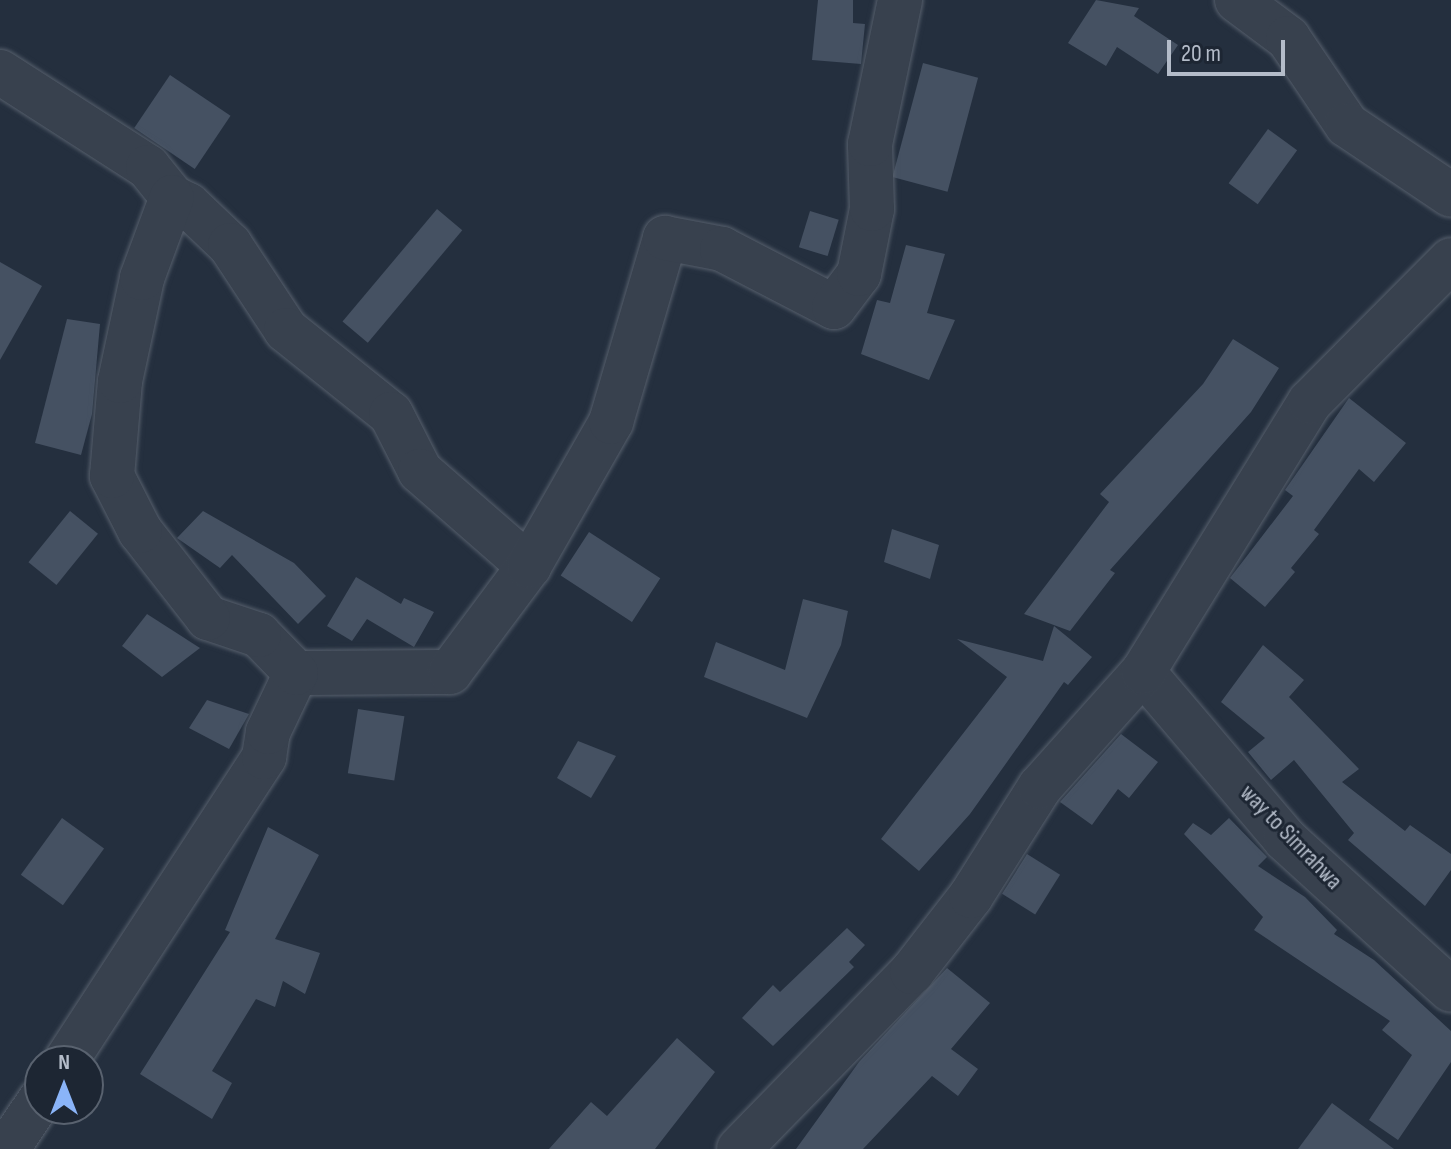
<!DOCTYPE html>
<style>
body{margin:0}
#map{position:relative;width:1451px;height:1149px;overflow:hidden;background:#242f3e;font-family:"Sofia Sans Condensed",sans-serif}
div>[style]{position:absolute}
[style*='--x']{left:calc(var(--x)*1px);top:calc(var(--y)*1px);width:calc(var(--w)*1px);rotate:calc(var(--a)*1deg)}
.building>*{inset:0;background:#455162;transform-origin:0 0}
.roads{filter:drop-shadow(0 0 2px #565f6c) drop-shadow(0 0 2px #565f6c)}
.minor>*{height:44px;margin:-22px;padding:0 22px;transform-origin:22px;border-radius:22px;background:#38414e}
span{translate:-50% -50%;white-space:nowrap;text-align:center;line-height:1.15;-webkit-text-stroke:6px #1d2633;paint-order:stroke}
.street-label{font-size:24px;color:#b4bcc9}
.north{position:absolute;left:24px;top:1045px;width:80px;height:80px;box-sizing:border-box;background:#1d2633;border:2px solid #59626f;border-radius:50%;rotate:0deg;font-size:22px;font-weight:700;line-height:32px;text-align:center;color:#b4bcc9}
.north::after{content:'';display:block;margin:auto;width:28px;height:36px;background:#8ab4f8;clip-path:polygon(50% 0,100% 100%,50% 72%,0 100%)}
.scale{position:absolute;left:1167px;top:40px;width:118px;height:36px;box-sizing:border-box;border:4px solid #b4bcc9;border-top:0;padding-left:10px;font-size:24px;line-height:28px;white-space:nowrap;color:#b4bcc9;-webkit-text-stroke:6px #1d2633;paint-order:stroke}
</style>
<div id="map">
<div class="building">
<i style="clip-path:polygon(818px 0,853px 0,853px 23px,865px 24px,861px 64px,812px 60px)"></i>
<i style="clip-path:polygon(1096px 0,1139px 8px,1134px 16px,1178px 45px,1158px 74px,1117px 47px,1106px 66px,1068px 43px)"></i>
<i style="left:923px;top:63px;width:57px;height:118px;rotate:15deg"></i>
<i style="left:170px;top:75px;width:73px;height:64px;rotate:34deg"></i>
<i style="left:1268px;top:129px;width:36px;height:67px;rotate:36deg"></i>
<i style="left:437px;top:209px;width:33px;height:147px;rotate:40deg"></i>
<i style="left:810px;top:211px;width:30px;height:38px;rotate:17deg"></i>
<i style="clip-path:polygon(906px 245px,945px 254px,927px 313px,955px 320px,929px 380px,861px 354px,877px 300px,890px 303px)"></i>
<i style="clip-path:polygon(0 262px,42px 286px,0 360px)"></i>
<i style="clip-path:polygon(67px 319px,100px 324px,92px 414px,81px 455px,35px 443px)"></i>
<i style="clip-path:polygon(1233px 339px,1279px 368px,1251px 412px,1110px 570px,1115px 573px,1070px 631px,1024px 614px,1109px 502px,1100px 494px,1203px 384px)"></i>
<i style="clip-path:polygon(1349px 398px,1406px 443px,1374px 482px,1359px 469px,1314px 530px,1319px 534px,1291px 568px,1295px 572px,1265px 607px,1230px 578px,1293px 496px,1285px 490px)"></i>
<i style="left:70px;top:511px;width:36px;height:66px;rotate:39deg"></i>
<i style="clip-path:polygon(203px 511px,294px 563px,326px 596px,298px 624px,232px 555px,220px 568px,177px 538px)"></i>
<i style="clip-path:polygon(892px 529px,939px 545px,930px 579px,884px 562px)"></i>
<i style="left:589px;top:532px;width:85px;height:52px;rotate:33deg"></i>
<i style="clip-path:polygon(356px 577px,401px 604px,404px 598px,434px 612px,414px 647px,367px 619px,352px 641px,327px 626px)"></i>
<i style="clip-path:polygon(803px 599px,848px 611px,841px 645px,807px 718px,704px 677px,716px 642px,785px 670px)"></i>
<i style="clip-path:polygon(147px 614px,200px 648px,162px 677px,122px 646px)"></i>
<i style="clip-path:polygon(1054px 626px,1092px 657px,1068px 685px,1064px 682px,970px 814px,919px 871px,881px 839px,1007px 677px,957px 639px,1043px 661px)"></i>
<i style="clip-path:polygon(1263px 645px,1304px 680px,1289px 697px,1359px 769px,1342px 782px,1405px 831px,1410px 825px,1451px 854px,1451px 870px,1425px 906px,1348px 840px,1354px 833px,1294px 760px,1271px 780px,1248px 752px,1265px 738px,1221px 702px)"></i>
<i style="clip-path:polygon(207px 700px,249px 714px,229px 749px,189px 728px)"></i>
<i style="left:358px;top:709px;width:47px;height:65px;rotate:9deg"></i>
<i style="clip-path:polygon(1121px 734px,1158px 762px,1129px 798px,1118px 789px,1092px 825px,1060px 802px)"></i>
<i style="clip-path:polygon(578px 741px,616px 756px,591px 798px,557px 778px)"></i>
<i style="left:62px;top:818px;width:52px;height:70px;rotate:36deg"></i>
<i style="clip-path:polygon(1229px 818px,1267px 857px,1258px 866px,1305px 897px,1337px 930px,1334px 934px,1374px 960px,1451px 1031px,1451px 1062px,1398px 1140px,1369px 1120px,1412px 1055px,1382px 1030px,1390px 1021px,1254px 930px,1263px 917px,1184px 834px,1193px 823px,1211px 835px)"></i>
<i style="clip-path:polygon(268px 827px,319px 855px,275px 939px,320px 953px,305px 994px,283px 981px,275px 1007px,256px 999px,212px 1071px,232px 1083px,212px 1119px,140px 1074px,230px 932px,225px 930px)"></i>
<i style="left:1027px;top:854px;width:39px;height:47px;rotate:32deg"></i>
<i style="clip-path:polygon(847px 928px,865px 945px,849px 962px,854px 967px,773px 1046px,742px 1018px,773px 985px,780px 992px)"></i>
<i style="clip-path:polygon(947px 968px,990px 1003px,951px 1049px,978px 1069px,958px 1096px,932px 1076px,863px 1149px,796px 1149px,859px 1062px)"></i>
<i style="clip-path:polygon(677px 1038px,715px 1072px,655px 1149px,549px 1149px,591px 1102px,607px 1116px)"></i>
<i style="clip-path:polygon(1332px 1103px,1394px 1149px,1298px 1149px)"></i>
</div>
<div class="roads">
<div class="minor">
<i style="--x:1237;--y:0;--w:64;--a:36.7"></i>
<i style="--x:1288;--y:38;--w:105;--a:55.9"></i>
<i style="--x:1347;--y:125;--w:125;--a:33.9"></i>
<i style="--x:0;--y:72;--w:176;--a:32.7"></i>
<i style="--x:148;--y:167;--w:38;--a:51"></i>
<i style="--x:172;--y:197;--w:18;--a:27"></i>
<i style="--x:188;--y:205;--w:58;--a:43.6"></i>
<i style="--x:230;--y:245;--w:102;--a:56.6"></i>
<i style="--x:286;--y:330;--w:134;--a:38.7"></i>
<i style="--x:391;--y:414;--w:64;--a:63"></i>
<i style="--x:420;--y:471;--w:145;--a:41.1"></i>
<i style="--x:1143;--y:672;--w:219;--a:49.6"></i>
<i style="--x:1285;--y:839;--w:224;--a:42.3"></i>
<i style="--x:296;--y:673;--w:154;--a:-0.4"></i>
<i style="--x:450;--y:672;--w:132;--a:-53.3"></i>
<i style="--x:529;--y:566;--w:166;--a:-60.3"></i>
<i style="--x:611;--y:422;--w:192;--a:-73.6"></i>
<i style="--x:665;--y:238;--w:58;--a:10.9"></i>
<i style="--x:722;--y:249;--w:126;--a:27.4"></i>
<i style="--x:834;--y:307;--w:41;--a:-52.9"></i>
<i style="--x:859;--y:274;--w:66;--a:-78.7"></i>
<i style="--x:872;--y:209;--w:65;--a:-91.8"></i>
<i style="--x:870;--y:144;--w:147;--a:-78.2"></i>
<i style="--x:66;--y:1061;--w:363;--a:-56.9"></i>
<i style="--x:264;--y:757;--w:25;--a:-81"></i>
<i style="--x:268;--y:732;--w:65;--a:-64.6"></i>
<i style="--x:296;--y:673;--w:53;--a:-134.2"></i>
<i style="--x:259;--y:635;--w:54;--a:-161.6"></i>
<i style="--x:208;--y:618;--w:110;--a:-128"></i>
<i style="--x:140;--y:531;--w:62;--a:-117"></i>
<i style="--x:112;--y:476;--w:95;--a:-85.2"></i>
<i style="--x:120;--y:381;--w:105;--a:-77.9"></i>
<i style="--x:142;--y:278;--w:86;--a:-69.7"></i>
<i style="--x:7;--y:1149;--w:59;--a:-56"></i>
<i style="--x:739;--y:1149;--w:248;--a:-45.7"></i>
<i style="--x:912;--y:972;--w:96;--a:-52.2"></i>
<i style="--x:971;--y:896;--w:129;--a:-57.7"></i>
<i style="--x:1040;--y:787;--w:154;--a:-48.2"></i>
<i style="--x:1143;--y:672;--w:317;--a:-58.3"></i>
<i style="--x:1310;--y:402;--w:200;--a:-45.2"></i>
</div>
</div>
<div class="street-label">
<span style="left:1291px;top:837px;rotate:46deg">way to Simrahwa</span>
</div>
<div class="north">N</div>
<div class="scale">20 m</div>
</div>
